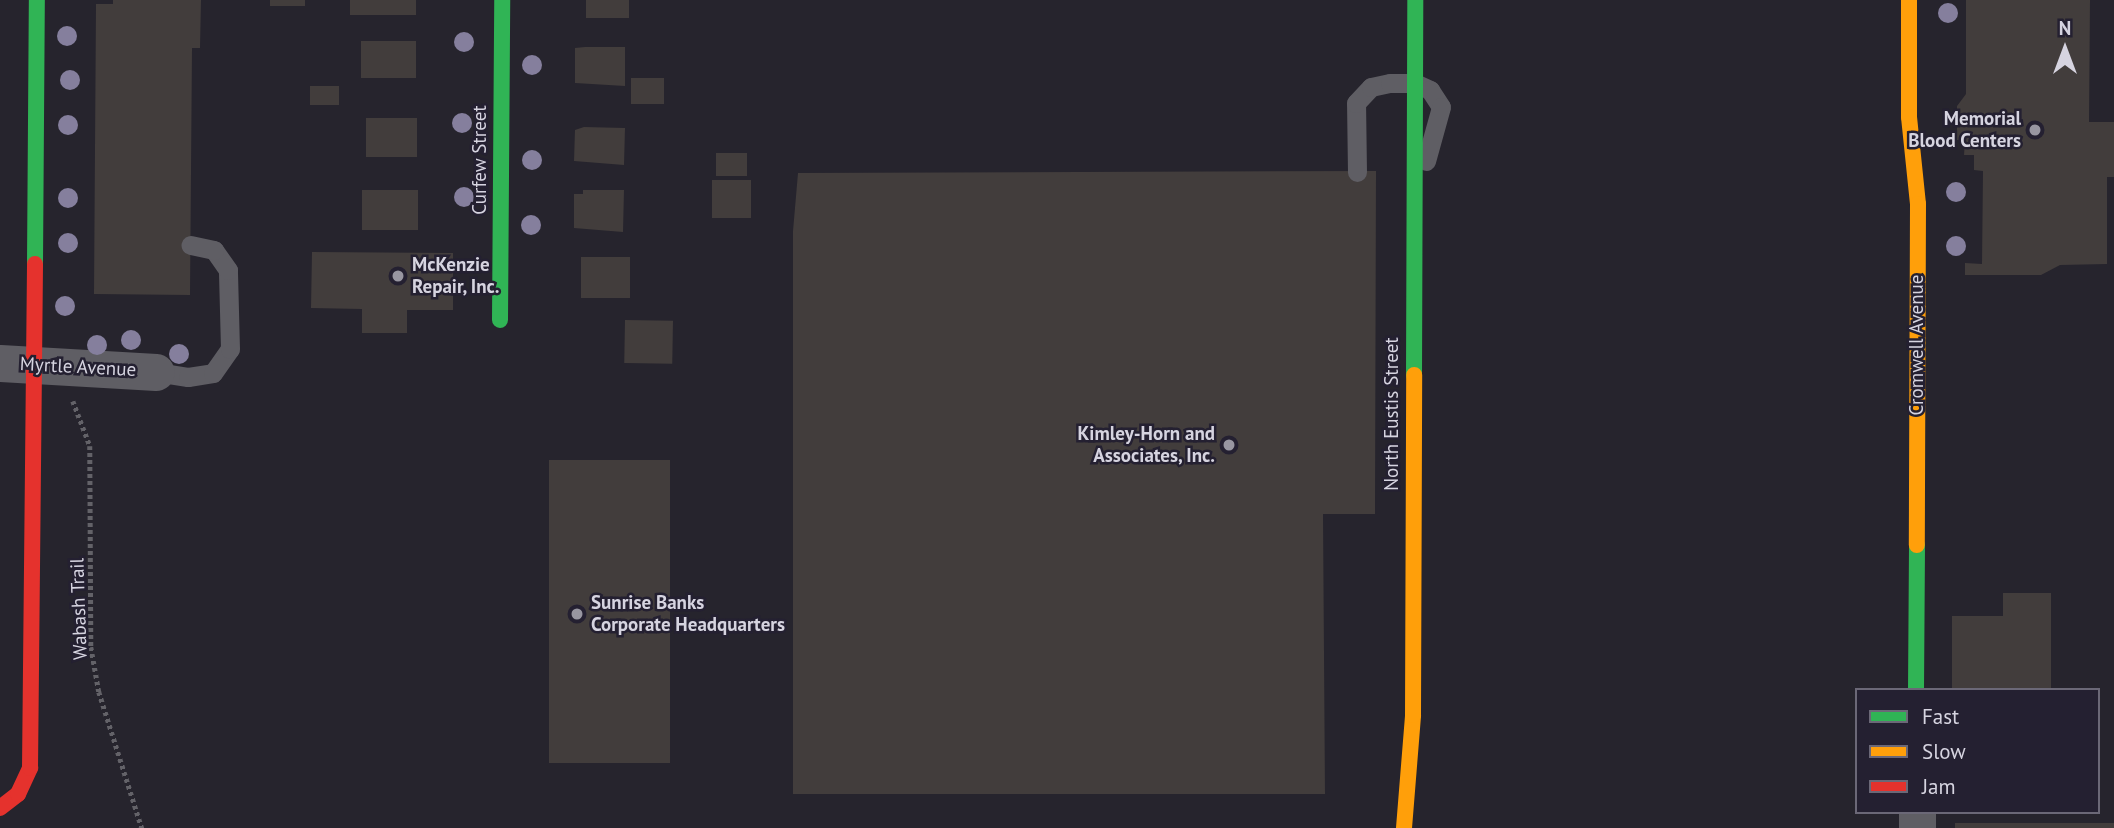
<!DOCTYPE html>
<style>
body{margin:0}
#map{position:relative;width:2114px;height:828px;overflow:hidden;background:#26242d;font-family:"PT Sans",sans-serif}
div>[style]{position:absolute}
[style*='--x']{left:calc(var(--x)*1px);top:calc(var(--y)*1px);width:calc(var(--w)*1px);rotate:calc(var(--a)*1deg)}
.building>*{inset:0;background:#423d3c;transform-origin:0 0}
.path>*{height:4.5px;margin-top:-2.25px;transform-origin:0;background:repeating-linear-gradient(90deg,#636268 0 3.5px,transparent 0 7px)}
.lane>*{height:19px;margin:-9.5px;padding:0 9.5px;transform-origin:9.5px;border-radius:9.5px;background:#5f5e64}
.street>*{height:37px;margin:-18.5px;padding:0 18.5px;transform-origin:18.5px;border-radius:18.5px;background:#5f5e64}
.fast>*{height:16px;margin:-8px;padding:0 8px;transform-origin:8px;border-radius:8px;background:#30b455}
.slow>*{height:16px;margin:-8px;padding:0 8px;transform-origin:8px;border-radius:8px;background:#ff9f0a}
.jam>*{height:16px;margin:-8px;padding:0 8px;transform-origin:8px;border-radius:8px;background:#e5322d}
.trees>*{width:20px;height:20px;margin:-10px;border-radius:50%;background:#857f9d}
.dots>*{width:19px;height:19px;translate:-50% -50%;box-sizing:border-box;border:4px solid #242031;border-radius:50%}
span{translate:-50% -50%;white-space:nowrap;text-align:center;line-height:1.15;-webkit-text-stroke:5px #242031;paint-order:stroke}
.poi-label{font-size:19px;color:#d6d4e0;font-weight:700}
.right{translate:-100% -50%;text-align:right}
.left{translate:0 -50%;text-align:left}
.street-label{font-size:19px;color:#d6d4e0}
.legend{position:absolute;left:1855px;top:688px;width:245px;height:126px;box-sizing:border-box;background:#242031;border:2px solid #6b6877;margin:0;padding:9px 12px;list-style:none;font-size:21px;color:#d6d4e0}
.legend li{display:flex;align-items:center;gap:14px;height:35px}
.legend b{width:35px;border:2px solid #6b6877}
.north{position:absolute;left:2030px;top:14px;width:70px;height:70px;-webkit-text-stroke:5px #242031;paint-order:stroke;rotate:0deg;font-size:19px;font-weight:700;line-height:28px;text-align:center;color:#d6d4e0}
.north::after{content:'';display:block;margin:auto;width:24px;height:32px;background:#d6d4e0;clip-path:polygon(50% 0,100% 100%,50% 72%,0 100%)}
</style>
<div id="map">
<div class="building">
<i style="clip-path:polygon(113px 0,201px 0,200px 48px,192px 48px,190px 295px,94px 294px,96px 4px,113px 4px)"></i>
<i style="left:270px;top:0;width:35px;height:6px"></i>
<i style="left:350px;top:0;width:66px;height:15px"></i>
<i style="left:586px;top:0;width:43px;height:18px"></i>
<i style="clip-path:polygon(1966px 0,2090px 0,2089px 122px,2114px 122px,2114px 177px,2107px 177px,2107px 264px,2060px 265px,2041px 275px,1965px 275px,1965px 263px,1982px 264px,1983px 171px,1974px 170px,1974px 155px,1964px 155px,1965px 140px,1957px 140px,1957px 106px,1966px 94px)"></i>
<i style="left:416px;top:41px;width:37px;height:55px;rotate:90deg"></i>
<i style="clip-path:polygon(585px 47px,625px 47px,625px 86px,575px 83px,575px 48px)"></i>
<i style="left:631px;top:78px;width:33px;height:26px"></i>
<i style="left:310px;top:86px;width:29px;height:19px"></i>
<i style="left:366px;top:118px;width:51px;height:39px"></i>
<i style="clip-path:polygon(584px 127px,625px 128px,624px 165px,574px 161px,575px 130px)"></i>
<i style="left:716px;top:153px;width:31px;height:23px"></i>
<i style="clip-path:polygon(1376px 171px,1375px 514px,1323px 514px,1325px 794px,793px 794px,793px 231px,798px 173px)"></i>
<i style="left:712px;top:180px;width:39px;height:38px"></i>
<i style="left:362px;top:190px;width:56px;height:40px"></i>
<i style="clip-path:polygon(583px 190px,624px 190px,623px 232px,574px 228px,574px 194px,583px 194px)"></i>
<i style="clip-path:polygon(312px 252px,453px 253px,453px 310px,407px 310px,407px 333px,362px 333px,362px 309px,311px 308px)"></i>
<i style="left:581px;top:257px;width:49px;height:41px"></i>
<i style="left:625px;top:320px;width:48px;height:43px;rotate:1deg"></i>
<i style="left:549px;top:460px;width:121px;height:303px"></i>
<i style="clip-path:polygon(2003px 593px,2051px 593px,2051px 690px,1952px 690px,1952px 616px,2003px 616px)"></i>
<i style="left:1955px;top:823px;width:159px;height:5px"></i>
</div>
<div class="path">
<i style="--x:73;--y:401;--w:48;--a:69.3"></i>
<i style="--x:90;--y:446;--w:201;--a:89.7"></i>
<i style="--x:91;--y:647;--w:46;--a:79.9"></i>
<i style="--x:99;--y:692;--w:143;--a:72.5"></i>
</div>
<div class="lane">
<i style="--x:1357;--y:172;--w:69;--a:-90.8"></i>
<i style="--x:1356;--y:103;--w:22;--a:-47"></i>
<i style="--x:1371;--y:87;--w:19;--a:-12"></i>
<i style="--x:1390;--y:83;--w:25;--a:0"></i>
<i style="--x:1415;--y:83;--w:17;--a:25"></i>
<i style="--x:1430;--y:90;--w:20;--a:57"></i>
<i style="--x:1441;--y:107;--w:56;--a:105.5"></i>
<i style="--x:156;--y:372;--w:32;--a:9"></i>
<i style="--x:188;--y:377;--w:25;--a:-9"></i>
<i style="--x:213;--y:373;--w:29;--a:-55"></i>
<i style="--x:230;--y:349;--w:79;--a:-91.5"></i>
<i style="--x:228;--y:270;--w:24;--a:-125"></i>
<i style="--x:214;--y:250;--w:24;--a:-168"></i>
</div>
<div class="street">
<i style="--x:0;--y:363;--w:156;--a:3.3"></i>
<i style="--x:1917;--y:812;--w:16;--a:90"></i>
</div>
<div class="fast">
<i style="--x:35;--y:264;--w:264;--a:-89.6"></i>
<i style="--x:500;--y:320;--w:320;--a:-89.6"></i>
<i style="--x:1414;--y:375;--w:375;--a:-89.8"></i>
<i style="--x:1916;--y:690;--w:145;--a:-89.6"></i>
</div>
<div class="slow">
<i style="--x:1909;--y:0;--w:117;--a:90"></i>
<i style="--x:1909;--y:117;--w:87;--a:84.1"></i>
<i style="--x:1918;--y:204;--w:341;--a:90.2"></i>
<i style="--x:1404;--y:828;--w:113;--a:-85.4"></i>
<i style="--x:1413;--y:715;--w:340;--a:-89.8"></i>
</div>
<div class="jam">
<i style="--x:0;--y:808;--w:23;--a:-38"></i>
<i style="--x:18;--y:794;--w:29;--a:-65"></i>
<i style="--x:30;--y:768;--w:504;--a:-89.43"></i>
</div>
<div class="trees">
<i style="left:1948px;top:13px"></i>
<i style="left:67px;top:36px"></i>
<i style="left:464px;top:42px"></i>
<i style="left:532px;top:65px"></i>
<i style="left:70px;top:80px"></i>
<i style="left:462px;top:123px"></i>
<i style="left:68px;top:125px"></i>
<i style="left:532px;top:160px"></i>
<i style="left:1956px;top:192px"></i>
<i style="left:464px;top:197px"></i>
<i style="left:68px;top:198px"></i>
<i style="left:531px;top:225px"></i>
<i style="left:68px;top:243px"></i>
<i style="left:1956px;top:246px"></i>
<i style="left:65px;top:306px"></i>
<i style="left:131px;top:340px"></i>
<i style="left:97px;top:345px"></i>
<i style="left:179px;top:354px"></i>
</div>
<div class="dots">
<i style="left:2035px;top:130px;background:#9896a1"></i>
<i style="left:398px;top:276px;background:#9896a1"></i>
<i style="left:1229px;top:445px;background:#9896a1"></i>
<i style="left:577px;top:614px;background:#9896a1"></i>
</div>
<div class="poi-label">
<span class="right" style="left:2021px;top:130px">Memorial<br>Blood Centers</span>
<span class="left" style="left:412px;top:276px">McKenzie<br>Repair, Inc.</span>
<span class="right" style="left:1215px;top:445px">Kimley-Horn and<br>Associates, Inc.</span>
<span class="left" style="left:591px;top:614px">Sunrise Banks<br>Corporate Headquarters</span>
</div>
<div class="street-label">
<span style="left:480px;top:160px;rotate:-90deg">Curfew Street</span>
<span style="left:1917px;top:345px;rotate:-90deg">Cromwell Avenue</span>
<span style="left:78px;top:367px;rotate:3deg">Myrtle Avenue</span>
<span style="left:1392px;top:414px;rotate:-90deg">North Eustis Street</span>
<span style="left:79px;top:609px;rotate:-92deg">Wabash Trail</span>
</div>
<ul class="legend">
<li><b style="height:9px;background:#30b455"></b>Fast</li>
<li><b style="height:9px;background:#ff9f0a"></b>Slow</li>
<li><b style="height:9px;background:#e5322d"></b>Jam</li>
</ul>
<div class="north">N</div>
</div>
